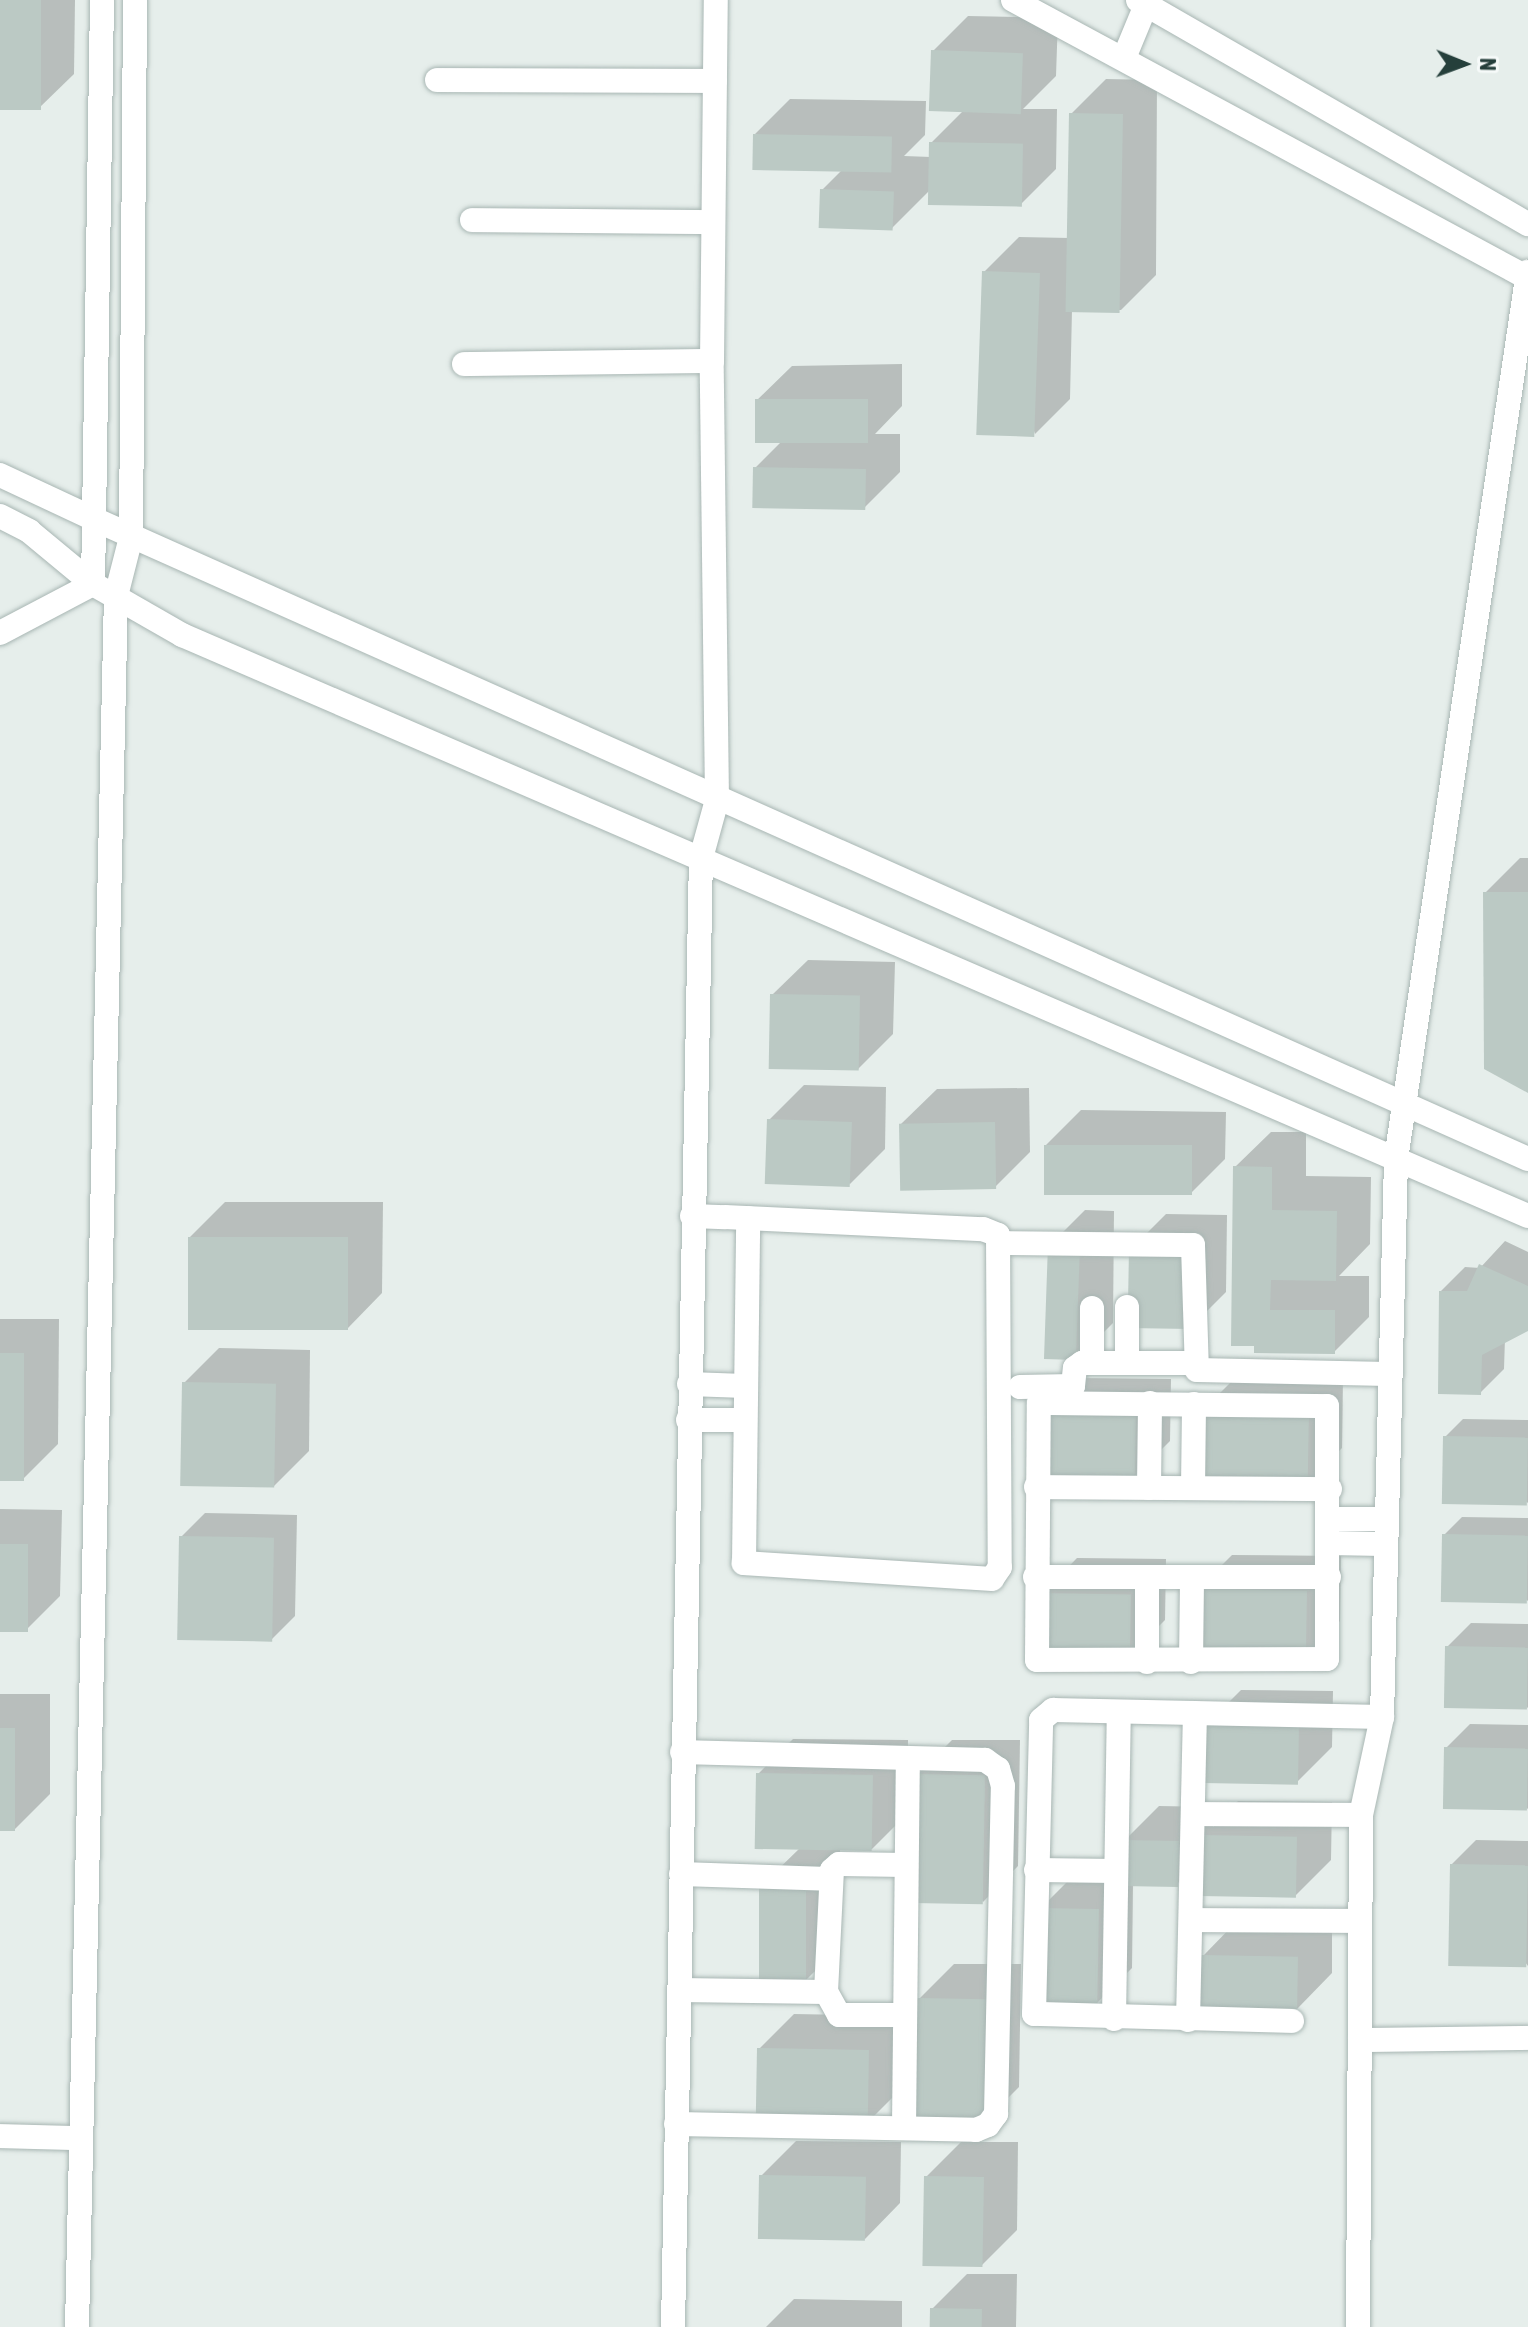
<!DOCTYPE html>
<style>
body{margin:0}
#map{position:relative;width:1528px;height:2327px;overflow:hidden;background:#e6eeeb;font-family:"Asap Condensed",sans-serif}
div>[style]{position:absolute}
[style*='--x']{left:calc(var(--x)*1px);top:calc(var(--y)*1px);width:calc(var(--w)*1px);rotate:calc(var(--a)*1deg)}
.shadow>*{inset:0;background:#0003}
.building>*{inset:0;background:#bbc9c4;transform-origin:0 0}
.roads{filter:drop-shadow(0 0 2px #a8b6b3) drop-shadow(0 0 2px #a8b6b3)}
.minor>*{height:24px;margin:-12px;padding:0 12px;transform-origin:12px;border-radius:12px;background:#fff}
.tertiary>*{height:24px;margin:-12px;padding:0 12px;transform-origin:12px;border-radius:12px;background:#fff}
.secondary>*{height:24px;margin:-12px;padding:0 12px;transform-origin:12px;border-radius:12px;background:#fff}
span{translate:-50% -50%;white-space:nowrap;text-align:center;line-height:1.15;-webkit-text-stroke:6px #f6faf9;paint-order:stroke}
.north{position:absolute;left:1424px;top:24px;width:80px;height:80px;-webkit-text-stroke:6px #f6faf9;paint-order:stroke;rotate:91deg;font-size:22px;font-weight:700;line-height:32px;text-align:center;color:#253f3b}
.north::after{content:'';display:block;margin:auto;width:28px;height:36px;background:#253f3b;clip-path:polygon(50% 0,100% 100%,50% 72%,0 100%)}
</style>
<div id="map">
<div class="shadow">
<i style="clip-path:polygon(0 0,75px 0,74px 74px,38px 109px,0 108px)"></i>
<i style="clip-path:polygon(968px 16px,1058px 18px,1056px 76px,1023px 109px,1057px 109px,1056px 169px,1021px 204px,930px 190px,892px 228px,822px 190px,842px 170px,755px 134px,790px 99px,926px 101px,925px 135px,904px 156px,931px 157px,931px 143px,964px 110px,933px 51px)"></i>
<i style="clip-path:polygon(1106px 79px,1157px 80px,1156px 275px,1121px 310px,1072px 310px,1070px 399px,1035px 434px,984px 272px,1019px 237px,1070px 238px,1071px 114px)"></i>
<i style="clip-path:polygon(902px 364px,902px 406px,875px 434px,900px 434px,900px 472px,864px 508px,755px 468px,781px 442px,756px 401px,792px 366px)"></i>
<i style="clip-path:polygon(1520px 858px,1528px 858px,1528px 1090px,1485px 893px)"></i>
<i style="clip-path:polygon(808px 960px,895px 962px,893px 1034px,858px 1069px,772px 995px)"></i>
<i style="clip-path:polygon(804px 1085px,886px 1087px,885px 1149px,850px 1184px,769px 1120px)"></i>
<i style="clip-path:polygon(1029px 1088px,1030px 1152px,995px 1187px,901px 1124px,937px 1089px)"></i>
<i style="clip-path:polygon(1081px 1110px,1226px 1112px,1225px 1159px,1190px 1194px,1046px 1145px)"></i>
<i style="clip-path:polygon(1271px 1132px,1306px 1132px,1306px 1176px,1371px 1177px,1370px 1244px,1339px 1276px,1369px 1276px,1369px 1317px,1334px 1352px,1256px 1351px,1235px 1167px)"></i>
<i style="clip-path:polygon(225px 1202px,383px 1202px,382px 1293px,347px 1329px,190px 1237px)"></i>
<i style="clip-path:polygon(1085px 1210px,1114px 1211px,1113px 1323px,1078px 1358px,1050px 1245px)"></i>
<i style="clip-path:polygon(1166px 1214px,1227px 1215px,1226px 1292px,1191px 1327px,1131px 1249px)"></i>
<i style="clip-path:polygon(1505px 1241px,1528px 1252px,1528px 1329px,1505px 1338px,1504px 1369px,1480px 1393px,1441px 1291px,1465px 1267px,1480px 1268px)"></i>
<i style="clip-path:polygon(0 1319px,59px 1319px,58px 1444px,23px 1479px,0 1479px)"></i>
<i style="clip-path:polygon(219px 1348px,310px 1350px,309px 1451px,274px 1486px,184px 1383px)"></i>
<i style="clip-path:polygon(1237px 1376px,1343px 1378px,1342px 1448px,1307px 1484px,1202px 1411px)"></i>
<i style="clip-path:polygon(1078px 1378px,1171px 1379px,1170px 1441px,1135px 1476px,1043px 1413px)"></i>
<i style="clip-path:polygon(1463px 1419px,1528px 1420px,1528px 1503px,1445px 1437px)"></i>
<i style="clip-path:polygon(0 1509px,62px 1510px,60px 1596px,25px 1631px,0 1630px)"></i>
<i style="clip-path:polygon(205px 1513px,297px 1515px,295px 1616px,271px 1640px,181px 1537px)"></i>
<i style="clip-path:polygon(1462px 1517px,1528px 1518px,1528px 1601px,1444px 1535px)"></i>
<i style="clip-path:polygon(1232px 1555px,1341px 1556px,1340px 1621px,1305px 1656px,1197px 1590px)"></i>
<i style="clip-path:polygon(1077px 1558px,1166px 1559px,1165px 1620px,1130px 1655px,1042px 1594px)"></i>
<i style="clip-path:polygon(1471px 1623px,1528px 1624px,1528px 1708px,1447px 1647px)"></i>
<i style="clip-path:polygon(1241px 1690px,1333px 1691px,1332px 1747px,1297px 1782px,1206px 1725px)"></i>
<i style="clip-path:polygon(0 1694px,50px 1694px,50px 1794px,15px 1829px,0 1829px)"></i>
<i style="clip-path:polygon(1470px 1724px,1528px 1725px,1528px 1809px,1446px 1748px)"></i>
<i style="clip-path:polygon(793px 1739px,908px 1740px,907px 1814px,872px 1849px,840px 1848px,839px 1947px,804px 1982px,761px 1886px,800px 1848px,758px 1774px)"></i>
<i style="clip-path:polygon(952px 1740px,1020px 1740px,1018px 1866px,983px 1902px,917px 1775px)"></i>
<i style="clip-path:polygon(1238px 1801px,1332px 1802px,1331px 1860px,1296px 1895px,1203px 1858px,1177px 1884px,1133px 1884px,1132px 1968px,1097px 2003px,1040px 1909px,1075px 1874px,1124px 1875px,1124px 1841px,1159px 1806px,1213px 1807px,1213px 1827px)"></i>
<i style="clip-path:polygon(1476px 1840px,1528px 1841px,1528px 1966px,1452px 1864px)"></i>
<i style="clip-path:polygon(1238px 1920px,1332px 1922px,1332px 1973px,1297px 2009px,1203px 1956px)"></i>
<i style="clip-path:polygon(954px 1964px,1021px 1964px,1019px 2087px,984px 2122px,919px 1999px)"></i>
<i style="clip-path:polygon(794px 2014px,903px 2016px,902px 2088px,867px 2123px,759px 2049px)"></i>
<i style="clip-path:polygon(796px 2141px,901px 2142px,900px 2203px,865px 2239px,761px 2176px)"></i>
<i style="clip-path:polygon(961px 2142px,1018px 2142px,1017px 2230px,982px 2265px,926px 2177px)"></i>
<i style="clip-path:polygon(967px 2274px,1017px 2274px,1016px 2327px,932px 2327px,932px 2309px)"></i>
<i style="clip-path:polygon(794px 2299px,902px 2301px,902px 2327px,766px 2327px)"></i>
</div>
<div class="building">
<i style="left:0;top:0;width:41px;height:110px"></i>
<i style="left:931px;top:50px;width:92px;height:61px;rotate:2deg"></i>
<i style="left:1069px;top:113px;width:54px;height:199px;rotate:1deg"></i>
<i style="left:753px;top:134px;width:139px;height:36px;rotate:1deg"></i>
<i style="left:929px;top:142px;width:94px;height:63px;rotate:1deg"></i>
<i style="left:820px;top:189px;width:74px;height:39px;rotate:2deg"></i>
<i style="left:982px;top:271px;width:58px;height:164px;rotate:2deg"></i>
<i style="left:868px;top:399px;width:44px;height:113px;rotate:90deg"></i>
<i style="left:753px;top:467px;width:113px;height:41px;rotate:1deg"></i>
<i style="clip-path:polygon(1483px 892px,1528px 892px,1528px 1093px,1484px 1069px)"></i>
<i style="left:770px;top:994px;width:90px;height:75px;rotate:1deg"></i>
<i style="left:767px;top:1119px;width:85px;height:65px;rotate:2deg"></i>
<i style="left:995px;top:1122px;width:67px;height:96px;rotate:89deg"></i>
<i style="left:1044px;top:1145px;width:148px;height:50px"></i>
<i style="clip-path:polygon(1233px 1166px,1272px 1167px,1272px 1210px,1337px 1211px,1336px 1281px,1271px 1280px,1270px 1310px,1335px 1310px,1335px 1354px,1254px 1353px,1254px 1346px,1231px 1346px)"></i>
<i style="left:188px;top:1237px;width:160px;height:93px"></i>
<i style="left:1048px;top:1244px;width:32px;height:115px;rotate:2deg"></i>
<i style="left:1129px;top:1248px;width:63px;height:80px;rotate:1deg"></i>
<i style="clip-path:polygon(1479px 1264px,1528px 1286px,1528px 1331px,1482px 1355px,1481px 1395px,1438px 1394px,1439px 1291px,1467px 1291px)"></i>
<i style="left:0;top:1353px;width:24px;height:128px"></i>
<i style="left:182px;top:1382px;width:94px;height:104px;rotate:1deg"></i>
<i style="left:1200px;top:1411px;width:109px;height:73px;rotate:1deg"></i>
<i style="left:1041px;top:1412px;width:95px;height:64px;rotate:1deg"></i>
<i style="left:1443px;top:1436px;width:85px;height:68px;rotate:1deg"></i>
<i style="left:1442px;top:1534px;width:86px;height:68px;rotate:1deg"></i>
<i style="left:179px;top:1536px;width:95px;height:104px;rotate:1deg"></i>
<i style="left:0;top:1544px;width:28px;height:88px"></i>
<i style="left:1195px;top:1589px;width:112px;height:68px;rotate:1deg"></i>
<i style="left:1040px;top:1593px;width:91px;height:63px;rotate:1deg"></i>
<i style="left:1445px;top:1646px;width:83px;height:62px;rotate:1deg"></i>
<i style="left:1204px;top:1724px;width:95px;height:59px;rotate:1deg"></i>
<i style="left:0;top:1728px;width:15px;height:103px"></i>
<i style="left:1444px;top:1747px;width:84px;height:62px;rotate:1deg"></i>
<i style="left:756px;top:1773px;width:117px;height:76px;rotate:1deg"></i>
<i style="left:915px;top:1774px;width:70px;height:129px;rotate:1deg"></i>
<i style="left:1201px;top:1835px;width:96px;height:61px;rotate:1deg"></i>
<i style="left:1122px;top:1840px;width:57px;height:46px;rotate:1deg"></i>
<i style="left:1450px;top:1864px;width:78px;height:102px;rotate:1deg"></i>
<i style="left:759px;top:1886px;width:47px;height:98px"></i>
<i style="left:1038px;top:1908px;width:61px;height:96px;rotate:1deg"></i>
<i style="left:1201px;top:1955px;width:97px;height:55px;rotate:1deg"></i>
<i style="left:917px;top:1998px;width:69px;height:126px;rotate:1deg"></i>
<i style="left:757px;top:2048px;width:112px;height:75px;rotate:1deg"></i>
<i style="left:759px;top:2175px;width:107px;height:64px;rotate:1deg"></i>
<i style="left:924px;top:2176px;width:60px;height:90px;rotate:1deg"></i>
<i style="left:930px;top:2308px;width:52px;height:19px;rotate:1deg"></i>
</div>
<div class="roads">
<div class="minor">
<i style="--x:1124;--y:58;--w:63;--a:-67.5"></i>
<i style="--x:437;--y:80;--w:278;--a:0.2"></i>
<i style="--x:472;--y:220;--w:241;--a:0.5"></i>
<i style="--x:464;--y:364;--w:248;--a:-0.7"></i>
<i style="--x:0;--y:475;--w:106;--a:25.1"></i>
<i style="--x:0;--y:516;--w:33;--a:27"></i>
<i style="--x:29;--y:531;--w:83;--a:39.6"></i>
<i style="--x:93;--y:584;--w:105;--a:152.2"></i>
<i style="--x:692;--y:1216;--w:33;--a:2"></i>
<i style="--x:725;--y:1217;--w:258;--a:2.7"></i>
<i style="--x:983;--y:1229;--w:16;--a:22"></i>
<i style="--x:998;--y:1235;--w:332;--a:89.7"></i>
<i style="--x:1000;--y:1567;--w:14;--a:124"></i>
<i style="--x:992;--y:1579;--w:249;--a:-176.3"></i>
<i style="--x:744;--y:1563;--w:345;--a:-89.3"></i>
<i style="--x:999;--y:1243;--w:194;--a:0.6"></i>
<i style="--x:1193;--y:1245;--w:125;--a:88.2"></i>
<i style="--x:1197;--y:1370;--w:191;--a:1.2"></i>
<i style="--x:1092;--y:1308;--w:55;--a:90"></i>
<i style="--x:1127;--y:1363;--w:56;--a:-90"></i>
<i style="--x:689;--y:1384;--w:56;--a:2"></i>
<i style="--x:1020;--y:1387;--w:53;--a:-1.1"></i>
<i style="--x:1073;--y:1386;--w:18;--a:-84"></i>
<i style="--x:1075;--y:1368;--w:9;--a:-36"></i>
<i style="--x:1082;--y:1363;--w:112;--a:0"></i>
<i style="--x:1039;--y:1403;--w:288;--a:0.6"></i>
<i style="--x:1327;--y:1406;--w:253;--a:90"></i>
<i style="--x:1327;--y:1659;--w:290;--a:179.8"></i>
<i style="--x:1037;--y:1660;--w:257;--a:-89.6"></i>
<i style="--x:688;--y:1420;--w:57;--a:0"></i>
<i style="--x:1036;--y:1487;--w:294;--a:0.4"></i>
<i style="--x:1149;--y:1488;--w:85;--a:-89.3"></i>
<i style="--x:1193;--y:1488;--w:84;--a:-89.3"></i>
<i style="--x:1330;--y:1519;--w:55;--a:0"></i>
<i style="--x:1329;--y:1543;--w:54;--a:1.1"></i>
<i style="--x:1035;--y:1577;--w:294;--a:0"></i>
<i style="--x:1147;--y:1662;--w:85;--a:-90"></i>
<i style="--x:1191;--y:1662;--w:85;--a:-89.3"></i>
<i style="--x:1194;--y:1814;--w:167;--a:0.3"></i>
<i style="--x:1036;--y:1870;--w:80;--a:0.7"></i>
<i style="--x:681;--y:1874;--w:147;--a:1.9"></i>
<i style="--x:1191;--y:1920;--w:169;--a:0.3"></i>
<i style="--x:679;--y:1990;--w:147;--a:0.8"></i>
<i style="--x:904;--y:2015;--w:65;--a:180"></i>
<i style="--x:839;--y:2015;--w:26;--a:-119"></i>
<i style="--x:826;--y:1992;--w:122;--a:-87.2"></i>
<i style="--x:832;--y:1870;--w:9;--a:-41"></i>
<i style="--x:839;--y:1864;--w:67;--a:0.9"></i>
<i style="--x:1114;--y:2019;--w:306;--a:-89.1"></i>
<i style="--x:1188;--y:2020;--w:307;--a:-88.7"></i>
<i style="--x:1292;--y:2021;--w:258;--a:-178.4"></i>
<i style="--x:1034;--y:2014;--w:294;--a:-88.6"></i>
<i style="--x:1041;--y:1720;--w:16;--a:-40"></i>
<i style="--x:1053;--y:1710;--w:329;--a:1.2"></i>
<i style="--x:1360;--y:2040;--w:168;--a:-0.7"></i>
<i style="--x:676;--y:2124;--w:300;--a:1.1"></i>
<i style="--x:976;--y:2130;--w:13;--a:-23"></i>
<i style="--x:988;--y:2125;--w:14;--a:-54"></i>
<i style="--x:996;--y:2114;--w:328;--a:-88.8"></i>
<i style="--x:1003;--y:1786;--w:18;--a:-106"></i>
<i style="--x:998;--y:1769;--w:16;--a:-145"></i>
<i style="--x:985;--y:1760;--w:303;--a:-178.5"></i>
<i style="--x:904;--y:2128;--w:370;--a:-89.4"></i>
<i style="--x:0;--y:2136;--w:79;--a:1.5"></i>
<i style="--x:77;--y:2327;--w:1731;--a:-88.71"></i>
<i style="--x:673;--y:2327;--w:1469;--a:-88.91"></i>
<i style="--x:701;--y:858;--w:60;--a:-74.6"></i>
<i style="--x:717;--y:800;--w:439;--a:-90.7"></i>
<i style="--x:712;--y:361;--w:361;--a:-89.4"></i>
<i style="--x:1358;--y:2327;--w:512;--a:-89.66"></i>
<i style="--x:1361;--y:1815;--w:100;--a:-77.9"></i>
<i style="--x:1382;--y:1717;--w:558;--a:-88.56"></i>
<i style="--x:1396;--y:1159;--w:897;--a:-81.54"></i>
</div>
<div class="tertiary">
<i style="--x:102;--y:0;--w:584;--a:90.88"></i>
<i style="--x:93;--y:584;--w:103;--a:29.8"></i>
<i style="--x:182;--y:635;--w:1466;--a:23.35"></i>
<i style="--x:96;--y:520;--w:1568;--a:24.05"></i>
<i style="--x:116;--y:596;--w:61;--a:-75.7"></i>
<i style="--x:131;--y:537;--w:537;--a:-89.57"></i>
</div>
<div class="secondary">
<i style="--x:1013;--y:0;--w:585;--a:28.36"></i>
<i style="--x:1138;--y:0;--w:450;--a:29.9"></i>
</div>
</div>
<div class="north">N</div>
</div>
